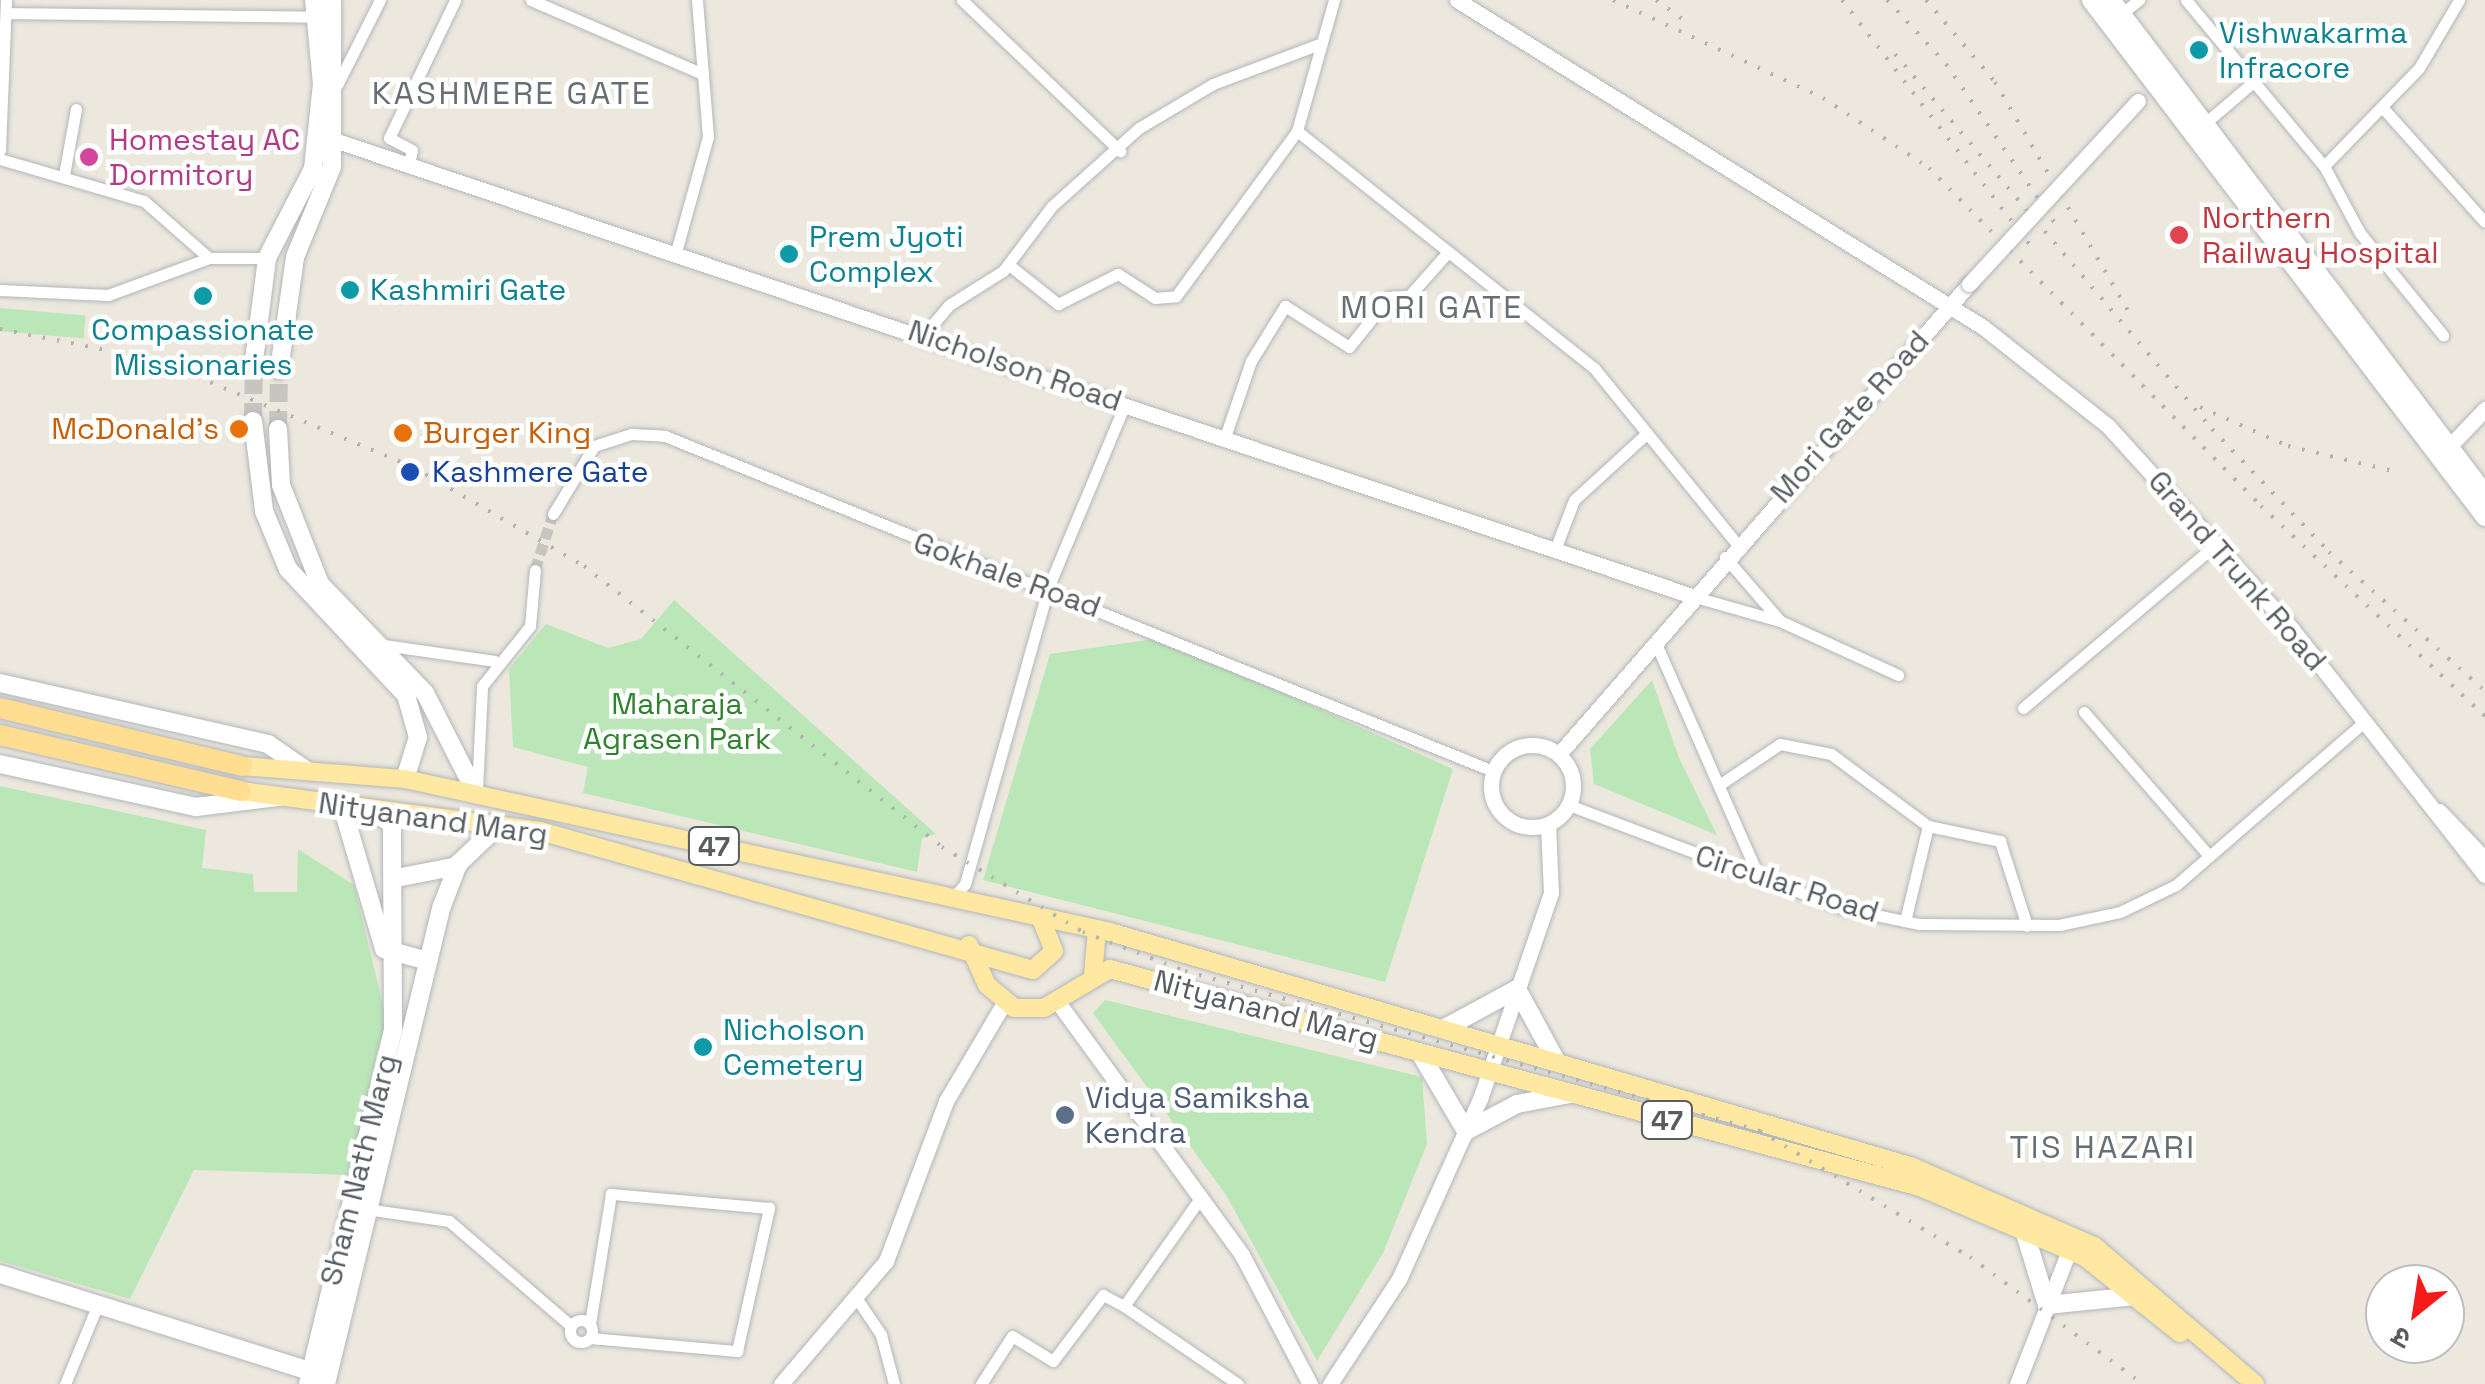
<!DOCTYPE html>
<meta charset="utf-8">
<style>
body{margin:0}
#map{position:relative;width:2485px;height:1384px;overflow:hidden;background:#ece8de;font-family:"Space Grotesk","Noto Sans Devanagari",sans-serif}
div>[style]{position:absolute}
[style*='--x']{left:calc(var(--x)*1px);top:calc(var(--y)*1px);width:calc(var(--w)*1px);rotate:calc(var(--a)*1deg)}
.green>*{inset:0;background:#bbe7b8;transform-origin:0 0}
.minor-tunnel>*{height:11px;margin-top:-5.5px;transform-origin:0;background:repeating-linear-gradient(90deg,#c7c5bf 0 11px,transparent 0 16.5px)}
.secondary-tunnel>*{height:18px;margin-top:-9px;transform-origin:0;background:repeating-linear-gradient(90deg,#c7c5bf 0 18px,transparent 0 27px)}
.roads{filter:drop-shadow(0 0 2px #b2b6bb) drop-shadow(0 0 2px #b2b6bb)}
.minor>*{height:11px;margin:-5.5px;padding:0 5.5px;transform-origin:5.5px;border-radius:5.5px;background:#fff}
.minor>.ring{margin:-5.5px;padding:0;box-sizing:content-box;background:none;border:11px solid #fff;border-radius:50%}
.tertiary>*{height:15px;margin:-7.5px;padding:0 7.5px;transform-origin:7.5px;border-radius:7.5px;background:#fff}
.tertiary>.ring{margin:-7.5px;padding:0;box-sizing:content-box;background:none;border:15px solid #fff;border-radius:50%}
.secondary>*{height:18px;margin:-9px;padding:0 9px;transform-origin:9px;border-radius:9px;background:#fff}
.primary>*{height:18px;margin:-9px;padding:0 9px;transform-origin:9px;border-radius:9px;background:#ffe8a1}
.trunk>*{height:20px;margin:-10px;padding:0 10px;transform-origin:10px;border-radius:10px;background:#ffde92}
.rail>*{height:4px;margin-top:-2px;transform-origin:0;background:repeating-linear-gradient(90deg,#b1b2b2 0 2.5px,transparent 0 14.5px)}
.bridges{filter:drop-shadow(0 0 2px #b2b6bb) drop-shadow(0 0 2px #b2b6bb)}
.tertiary-bridge>*{height:15px;margin:-7.5px;padding:0 7.5px;transform-origin:7.5px;border-radius:7.5px;background:#fff}
.dots>*{width:28px;height:28px;translate:-50% -50%;box-sizing:border-box;border:5px solid #fff;border-radius:50%}
span{translate:-50% -50%;white-space:nowrap;text-align:center;line-height:1.15;-webkit-text-stroke:9px #fff;paint-order:stroke}
.shield-label span{padding:2px 8px;background:#fff;border:2px solid;border-radius:8px;-webkit-text-stroke-width:0}
.shield-label{font-size:28px;color:#585d61;font-weight:700}
.culture-label{font-size:30px;color:#0d838f}
.left{translate:0 -50%;text-align:left}
.hotel-label{font-size:30px;color:#b23c85}
.health-label{font-size:30px;color:#be3a42}
.street-label{font-size:30px;color:#585d61}
.food-label{font-size:30px;color:#c56008}
.right{translate:-100% -50%;text-align:right}
.transit-label{font-size:30px;color:#164399}
.park-label{font-size:30px;color:#2f832d}
.service-label{font-size:30px;color:#4e5e75}
.neighbourhood-label{font-size:32px;color:#686f73;letter-spacing:2.5px}
.north{position:absolute;left:2365px;top:1264px;width:100px;height:100px;box-sizing:border-box;background:#fff;border:2px solid #bcbec0;border-radius:50%;rotate:210deg;font-size:28px;font-weight:700;line-height:40px;text-align:center;color:#585d61}
.north::after{content:'';display:block;margin:auto;width:35px;height:45px;background:#f61a1b;clip-path:polygon(50% 0,100% 100%,50% 72%,0 100%)}
</style>
<div id="map">
<div class="green">
<i style="left:0;top:308px;width:86px;height:23px;rotate:5deg"></i>
<i style="clip-path:polygon(674px 600px,936px 834px,922px 838px,917px 872px,583px 793px,588px 767px,513px 747px,509px 669px,546px 624px,608px 648px,641px 639px)"></i>
<i style="clip-path:polygon(1161px 638px,1453px 769px,1385px 982px,983px 880px,1050px 654px)"></i>
<i style="clip-path:polygon(1652px 680px,1679px 758px,1717px 835px,1594px 784px,1590px 749px)"></i>
<i style="clip-path:polygon(0 786px,206px 830px,202px 868px,253px 874px,254px 892px,297px 892px,298px 849px,354px 885px,387px 1021px,350px 1175px,194px 1170px,130px 1299px,0 1261px)"></i>
<i style="clip-path:polygon(1105px 1000px,1422px 1077px,1427px 1144px,1383px 1253px,1317px 1361px,1226px 1195px,1093px 1013px)"></i>
</div>
<div class="minor-tunnel">
<i style="--x:535;--y:570;--w:59;--a:-72.2"></i>
</div>
<div class="secondary-tunnel">
<i style="--x:253;--y:421;--w:61;--a:-89.1"></i>
<i style="--x:278;--y:429;--w:59;--a:-89"></i>
</div>
<div class="roads">
<div class="minor">
<i style="--x:531;--y:0;--w:187;--a:23.3"></i>
<i style="--x:962;--y:0;--w:219;--a:43.7"></i>
<i style="--x:2186;--y:0;--w:216;--a:50.3"></i>
<i style="--x:2324;--y:166;--w:76;--a:61.8"></i>
<i style="--x:2360;--y:233;--w:132;--a:50.9"></i>
<i style="--x:6;--y:13;--w:309;--a:0.7"></i>
<i style="--x:2121;--y:14;--w:23;--a:-38"></i>
<i style="--x:337;--y:85;--w:95;--a:-63.2"></i>
<i style="--x:2382;--y:107;--w:154;--a:48.2"></i>
<i style="--x:2204;--y:124;--w:63;--a:-40.5"></i>
<i style="--x:1297;--y:131;--w:380;--a:38.6"></i>
<i style="--x:1594;--y:368;--w:227;--a:50.9"></i>
<i style="--x:0;--y:150;--w:150;--a:-87.7"></i>
<i style="--x:0;--y:159;--w:150;--a:16.3"></i>
<i style="--x:144;--y:201;--w:86;--a:41.2"></i>
<i style="--x:409;--y:165;--w:15;--a:-79"></i>
<i style="--x:412;--y:150;--w:26;--a:-152"></i>
<i style="--x:389;--y:138;--w:153;--a:-64.4"></i>
<i style="--x:2324;--y:166;--w:136;--a:-45.9"></i>
<i style="--x:2419;--y:68;--w:79;--a:-59.5"></i>
<i style="--x:64;--y:175;--w:67;--a:-79.7"></i>
<i style="--x:676;--y:252;--w:119;--a:-74.5"></i>
<i style="--x:708;--y:137;--w:137;--a:-94.6"></i>
<i style="--x:1009;--y:265;--w:63;--a:38.5"></i>
<i style="--x:1058;--y:304;--w:67;--a:-26.6"></i>
<i style="--x:1118;--y:274;--w:44;--a:33"></i>
<i style="--x:1155;--y:298;--w:21;--a:-5"></i>
<i style="--x:1176;--y:296;--w:205;--a:-53.7"></i>
<i style="--x:1297;--y:131;--w:136;--a:-74.2"></i>
<i style="--x:0;--y:290;--w:108;--a:2.7"></i>
<i style="--x:108;--y:295;--w:108;--a:-20.1"></i>
<i style="--x:209;--y:258;--w:58;--a:0"></i>
<i style="--x:923;--y:336;--w:40;--a:-50"></i>
<i style="--x:949;--y:305;--w:64;--a:-32.2"></i>
<i style="--x:1003;--y:271;--w:81;--a:-53"></i>
<i style="--x:1052;--y:206;--w:117;--a:-41.9"></i>
<i style="--x:1139;--y:128;--w:86;--a:-30.7"></i>
<i style="--x:1213;--y:84;--w:116;--a:-20.6"></i>
<i style="--x:1225;--y:437;--w:80;--a:-71.1"></i>
<i style="--x:1251;--y:361;--w:65;--a:-58.3"></i>
<i style="--x:1285;--y:306;--w:76;--a:32.6"></i>
<i style="--x:1349;--y:347;--w:64;--a:-51.3"></i>
<i style="--x:1389;--y:297;--w:20;--a:-3"></i>
<i style="--x:1409;--y:296;--w:59;--a:-48.4"></i>
<i style="--x:553;--y:514;--w:79;--a:-58.9"></i>
<i style="--x:594;--y:446;--w:39;--a:-18"></i>
<i style="--x:631;--y:434;--w:34;--a:3"></i>
<i style="--x:665;--y:436;--w:893;--a:22.03"></i>
<i style="--x:1556;--y:547;--w:50;--a:-69"></i>
<i style="--x:1574;--y:500;--w:99;--a:-42.5"></i>
<i style="--x:1725;--y:557;--w:84;--a:49.3"></i>
<i style="--x:1695;--y:597;--w:88;--a:15.8"></i>
<i style="--x:1780;--y:621;--w:130;--a:24.6"></i>
<i style="--x:384;--y:645;--w:112;--a:8.2"></i>
<i style="--x:1657;--y:646;--w:258;--a:66.2"></i>
<i style="--x:2023;--y:708;--w:252;--a:-40.3"></i>
<i style="--x:2084;--y:712;--w:191;--a:49"></i>
<i style="--x:1719;--y:785;--w:73;--a:-33.9"></i>
<i style="--x:1780;--y:744;--w:52;--a:11.1"></i>
<i style="--x:1831;--y:754;--w:121;--a:36.6"></i>
<i style="--x:1928;--y:826;--w:74;--a:11.8"></i>
<i style="--x:2000;--y:841;--w:89;--a:72.4"></i>
<i style="--x:477;--y:790;--w:104;--a:-87.2"></i>
<i style="--x:482;--y:686;--w:77;--a:-51.3"></i>
<i style="--x:530;--y:626;--w:56;--a:-84.9"></i>
<i style="--x:1569;--y:805;--w:292;--a:20.7"></i>
<i style="--x:1842;--y:908;--w:79;--a:11.7"></i>
<i style="--x:1919;--y:924;--w:140;--a:0.4"></i>
<i style="--x:2059;--y:925;--w:62;--a:-12"></i>
<i style="--x:2120;--y:912;--w:62;--a:-25.7"></i>
<i style="--x:2176;--y:885;--w:250;--a:-40.9"></i>
<i style="--x:951;--y:900;--w:21;--a:-49"></i>
<i style="--x:965;--y:884;--w:307;--a:-74.3"></i>
<i style="--x:1048;--y:588;--w:199;--a:-67.3"></i>
<i style="--x:1905;--y:921;--w:98;--a:-76.4"></i>
<i style="--x:1201;--y:1197;--w:133;--a:125.2"></i>
<i style="--x:1124;--y:1306;--w:138;--a:34.4"></i>
<i style="--x:366;--y:1209;--w:84;--a:8.2"></i>
<i style="--x:449;--y:1221;--w:161;--a:40.7"></i>
<i style="--x:859;--y:1302;--w:40;--a:56"></i>
<i style="--x:881;--y:1335;--w:51;--a:75.1"></i>
<i class="ring" style="left:570px;top:1320px;width:11px;height:11px"></i>
<i style="--x:590;--y:1338;--w:148;--a:5.1"></i>
<i style="--x:737;--y:1351;--w:147;--a:-77.4"></i>
<i style="--x:769;--y:1208;--w:159;--a:-174.9"></i>
<i style="--x:611;--y:1194;--w:132;--a:99.2"></i>
<i style="--x:65;--y:1384;--w:87;--a:-67.6"></i>
<i style="--x:981;--y:1384;--w:57;--a:-57.1"></i>
<i style="--x:1012;--y:1336;--w:48;--a:31.4"></i>
<i style="--x:1053;--y:1361;--w:83;--a:-52.9"></i>
<i style="--x:1103;--y:1295;--w:24;--a:28"></i>
</div>
<div class="tertiary">
<i style="--x:1457;--y:0;--w:619;--a:31.87"></i>
<i style="--x:1983;--y:327;--w:159;--a:38.4"></i>
<i style="--x:2108;--y:426;--w:273;--a:47.8"></i>
<i style="--x:2291;--y:628;--w:314;--a:51.9"></i>
<i style="--x:334;--y:140;--w:1436;--a:18.56"></i>
<i style="--x:2441;--y:455;--w:64;--a:-46.3"></i>
<i class="ring" style="left:1491px;top:745px;width:67px;height:67px"></i>
<i style="--x:1559;--y:754;--w:624;--a:-48.9"></i>
<i style="--x:2439;--y:811;--w:66;--a:46.2"></i>
<i style="--x:1057;--y:1001;--w:314;--a:53.9"></i>
<i style="--x:1242;--y:1255;--w:146;--a:62.2"></i>
<i style="--x:781;--y:1384;--w:162;--a:-49.5"></i>
<i style="--x:886;--y:1261;--w:171;--a:-69.4"></i>
<i style="--x:946;--y:1101;--w:114;--a:-59.4"></i>
<i style="--x:1330;--y:1384;--w:126;--a:-56.7"></i>
<i style="--x:1399;--y:1279;--w:197;--a:-65.8"></i>
<i style="--x:1480;--y:1099;--w:218;--a:-71"></i>
<i style="--x:1551;--y:893;--w:69;--a:-92.5"></i>
<i style="--x:2017;--y:1384;--w:151;--a:-68.7"></i>
</div>
<div class="secondary">
<i style="--x:2091;--y:0;--w:650;--a:52.69"></i>
<i style="--x:2111;--y:0;--w:620;--a:52.87"></i>
<i style="--x:254;--y:360;--w:103;--a:-82.7"></i>
<i style="--x:267;--y:258;--w:100;--a:-62.7"></i>
<i style="--x:313;--y:169;--w:85;--a:-84"></i>
<i style="--x:322;--y:84;--w:84;--a:-95.4"></i>
<i style="--x:279;--y:370;--w:114;--a:-81.9"></i>
<i style="--x:295;--y:257;--w:97;--a:-67.7"></i>
<i style="--x:332;--y:167;--w:167;--a:-90"></i>
<i style="--x:253;--y:421;--w:91;--a:83"></i>
<i style="--x:264;--y:511;--w:63;--a:67.5"></i>
<i style="--x:288;--y:569;--w:173;--a:46.9"></i>
<i style="--x:406;--y:695;--w:44;--a:74.1"></i>
<i style="--x:418;--y:737;--w:44;--a:107.2"></i>
<i style="--x:278;--y:429;--w:56;--a:86.9"></i>
<i style="--x:281;--y:485;--w:106;--a:68.5"></i>
<i style="--x:320;--y:584;--w:151;--a:46.1"></i>
<i style="--x:425;--y:693;--w:114;--a:63"></i>
<i style="--x:0;--y:683;--w:275;--a:12.8"></i>
<i style="--x:268;--y:744;--w:47;--a:34.7"></i>
<i style="--x:0;--y:764;--w:201;--a:12.4"></i>
<i style="--x:196;--y:807;--w:84;--a:-6.9"></i>
<i style="--x:342;--y:806;--w:149;--a:73.6"></i>
<i style="--x:384;--y:949;--w:46;--a:15.3"></i>
<i style="--x:396;--y:878;--w:63;--a:-11"></i>
<i style="--x:1445;--y:1028;--w:82;--a:-28.4"></i>
<i style="--x:1517;--y:989;--w:80;--a:61.5"></i>
<i style="--x:1420;--y:1053;--w:91;--a:59.5"></i>
<i style="--x:1466;--y:1131;--w:58;--a:-27.9"></i>
<i style="--x:1517;--y:1104;--w:54;--a:-10.7"></i>
<i style="--x:2023;--y:1227;--w:82;--a:72.9"></i>
<i style="--x:2047;--y:1305;--w:88;--a:-5.8"></i>
<i style="--x:0;--y:1274;--w:334;--a:17.4"></i>
<i style="--x:308;--y:1384;--w:364;--a:-76.5"></i>
<i style="--x:393;--y:1030;--w:206;--a:-90.3"></i>
<i style="--x:392;--y:824;--w:27;--a:-147"></i>
<i style="--x:326;--y:1384;--w:492;--a:-76.4"></i>
<i style="--x:442;--y:906;--w:45;--a:-69.1"></i>
<i style="--x:458;--y:864;--w:57;--a:-43.6"></i>
</div>
<div class="primary">
<i style="--x:242;--y:766;--w:164;--a:4.6"></i>
<i style="--x:405;--y:779;--w:721;--a:12.24"></i>
<i style="--x:1110;--y:932;--w:837;--a:16.31"></i>
<i style="--x:1913;--y:1167;--w:197;--a:23.6"></i>
<i style="--x:2094;--y:1246;--w:212;--a:40.6"></i>
<i style="--x:241;--y:791;--w:302;--a:7.6"></i>
<i style="--x:540;--y:831;--w:512;--a:15.75"></i>
<i style="--x:1033;--y:970;--w:28;--a:-42"></i>
<i style="--x:1054;--y:951;--w:35;--a:-112"></i>
<i style="--x:969;--y:945;--w:44;--a:65.8"></i>
<i style="--x:987;--y:985;--w:35;--a:40"></i>
<i style="--x:1014;--y:1008;--w:30;--a:0"></i>
<i style="--x:1044;--y:1008;--w:77;--a:-30.6"></i>
<i style="--x:1110;--y:969;--w:839;--a:15.06"></i>
<i style="--x:1920;--y:1187;--w:179;--a:23"></i>
<i style="--x:2085;--y:1257;--w:122;--a:38.7"></i>
<i style="--x:1093;--y:975;--w:46;--a:-85"></i>
</div>
<div class="trunk">
<i style="--x:0;--y:708;--w:249;--a:13.5"></i>
<i style="--x:0;--y:735;--w:247;--a:13.1"></i>
</div>
</div>
<div class="rail">
<i style="--x:1613;--y:0;--w:232;--a:25"></i>
<i style="--x:1823;--y:98;--w:127;--a:33.4"></i>
<i style="--x:1929;--y:168;--w:474;--a:45.5"></i>
<i style="--x:2261;--y:506;--w:307;--a:43.2"></i>
<i style="--x:1656;--y:0;--w:43;--a:35.5"></i>
<i style="--x:1842;--y:0;--w:315;--a:52.5"></i>
<i style="--x:1887;--y:0;--w:87;--a:47.3"></i>
<i style="--x:1946;--y:64;--w:193;--a:55.6"></i>
<i style="--x:1926;--y:0;--w:107;--a:49.9"></i>
<i style="--x:1995;--y:82;--w:266;--a:59.8"></i>
<i style="--x:1895;--y:54;--w:491;--a:49.8"></i>
<i style="--x:2212;--y:429;--w:170;--a:46.4"></i>
<i style="--x:2329;--y:552;--w:209;--a:41.7"></i>
<i style="--x:0;--y:329;--w:160;--a:11.2"></i>
<i style="--x:157;--y:360;--w:277;--a:22.7"></i>
<i style="--x:413;--y:467;--w:198;--a:30.1"></i>
<i style="--x:584;--y:566;--w:455;--a:38.1"></i>
<i style="--x:942;--y:847;--w:165;--a:31.1"></i>
<i style="--x:1083;--y:932;--w:109;--a:20.9"></i>
<i style="--x:1185;--y:971;--w:597;--a:15.55"></i>
<i style="--x:1760;--y:1131;--w:245;--a:31"></i>
<i style="--x:1970;--y:1257;--w:215;--a:36.3"></i>
<i style="--x:2200;--y:407;--w:96;--a:23.9"></i>
<i style="--x:2288;--y:446;--w:108;--a:13.4"></i>
</div>
<div class="bridges">
<div class="tertiary-bridge">
<i style="--x:1969;--y:284;--w:249;--a:-47.3"></i>
</div>
</div>
<div class="dots">
<i style="left:2199px;top:50px;background:#0f9aa8"></i>
<i style="left:89px;top:157px;background:#d1479c"></i>
<i style="left:2179px;top:235px;background:#e0444e"></i>
<i style="left:789px;top:254px;background:#0f9aa8"></i>
<i style="left:350px;top:290px;background:#0f9aa8"></i>
<i style="left:203px;top:296px;background:#0f9aa8"></i>
<i style="left:239px;top:429px;background:#e8710a"></i>
<i style="left:403px;top:433px;background:#e8710a"></i>
<i style="left:410px;top:472px;background:#1a4fb4"></i>
<i style="left:703px;top:1047px;background:#0f9aa8"></i>
<i style="left:1065px;top:1115px;background:#5c6f8a"></i>
</div>
<div class="shield-label">
<span style="left:714px;top:846px">47</span>
<span style="left:1667px;top:1120px">47</span>
</div>
<div class="culture-label">
<span class="left" style="left:2219px;top:50px">Vishwakarma<br>Infracore</span>
<span class="left" style="left:809px;top:254px">Prem Jyoti<br>Complex</span>
<span class="left" style="left:370px;top:290px">Kashmiri Gate</span>
<span style="left:203px;top:347px">Compassionate<br>Missionaries</span>
<span class="left" style="left:723px;top:1047px">Nicholson<br>Cemetery</span>
</div>
<div class="hotel-label">
<span class="left" style="left:109px;top:157px">Homestay AC<br>Dormitory</span>
</div>
<div class="health-label">
<span class="left" style="left:2202px;top:235px">Northern<br>Railway Hospital</span>
</div>
<div class="street-label">
<span style="left:1015px;top:366px;rotate:19deg">Nicholson Road</span>
<span style="left:1850px;top:417px;rotate:-48deg">Mori Gate Road</span>
<span style="left:2237px;top:571px;rotate:49deg">Grand Trunk Road</span>
<span style="left:1007px;top:575px;rotate:20deg">Gokhale Road</span>
<span style="left:433px;top:819px;rotate:8deg">Nityanand Marg</span>
<span style="left:1787px;top:884px;rotate:18deg">Circular Road</span>
<span style="left:1266px;top:1010px;rotate:15deg">Nityanand Marg</span>
<span style="left:359px;top:1170px;rotate:-76deg">Sham Nath Marg</span>
</div>
<div class="food-label">
<span class="right" style="left:219px;top:429px">McDonald's</span>
<span class="left" style="left:423px;top:433px">Burger King</span>
</div>
<div class="transit-label">
<span class="left" style="left:432px;top:472px">Kashmere Gate</span>
</div>
<div class="park-label">
<span style="left:677px;top:721px">Maharaja<br>Agrasen Park</span>
</div>
<div class="service-label">
<span class="left" style="left:1085px;top:1115px">Vidya Samiksha<br>Kendra</span>
</div>
<div class="neighbourhood-label">
<span style="left:512px;top:93px">KASHMERE GATE</span>
<span style="left:1432px;top:307px">MORI GATE</span>
<span style="left:2103px;top:1147px">TIS HAZARI</span>
</div>
<div class="north">उ</div>
</div>
